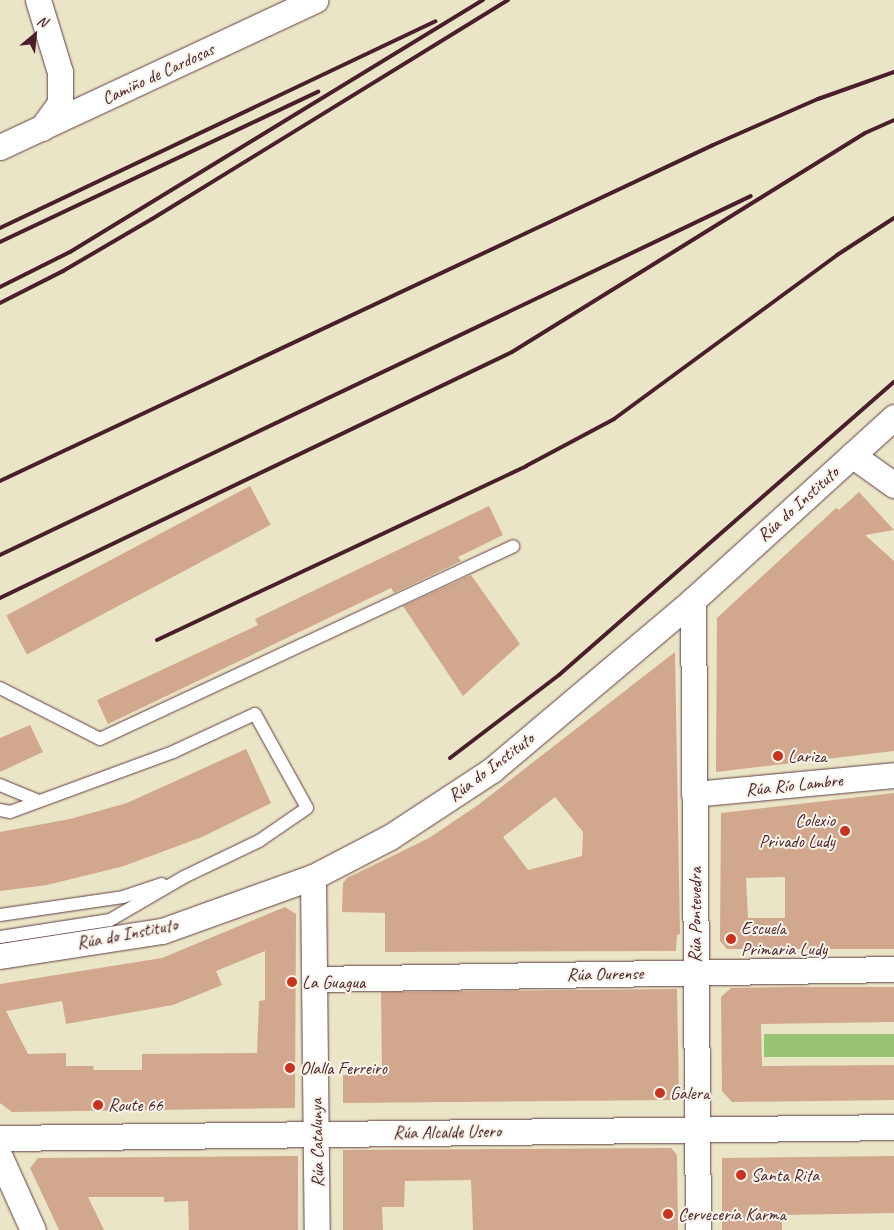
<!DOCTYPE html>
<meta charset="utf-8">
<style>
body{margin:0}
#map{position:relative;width:894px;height:1230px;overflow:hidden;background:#ebe5c7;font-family:Caveat,sans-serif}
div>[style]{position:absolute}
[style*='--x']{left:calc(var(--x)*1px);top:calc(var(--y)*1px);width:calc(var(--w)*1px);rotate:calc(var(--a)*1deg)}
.green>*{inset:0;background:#99c471;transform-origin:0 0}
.building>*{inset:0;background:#d1a78e;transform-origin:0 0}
.roads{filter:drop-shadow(0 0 1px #623d42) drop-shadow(0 0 1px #623d42)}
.lane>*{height:12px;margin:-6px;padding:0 6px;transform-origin:6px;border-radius:6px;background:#fff}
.street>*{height:25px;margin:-12.5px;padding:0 12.5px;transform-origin:12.5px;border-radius:12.5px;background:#fff}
.rail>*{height:4px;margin:-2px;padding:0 2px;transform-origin:2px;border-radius:2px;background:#4a1f2b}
.dots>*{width:14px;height:14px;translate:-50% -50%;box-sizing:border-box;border:2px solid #f7f3e8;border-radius:50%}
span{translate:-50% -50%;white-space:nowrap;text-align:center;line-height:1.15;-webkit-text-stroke:4px #f7f3e8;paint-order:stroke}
.street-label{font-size:18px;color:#4a1f2b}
.poi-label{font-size:18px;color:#4a1f2b}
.left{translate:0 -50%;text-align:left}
.right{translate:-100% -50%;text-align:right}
.north{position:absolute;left:10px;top:10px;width:50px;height:50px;-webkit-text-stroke:4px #f7f3e8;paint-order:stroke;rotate:28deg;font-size:14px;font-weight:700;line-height:20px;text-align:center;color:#4a1f2b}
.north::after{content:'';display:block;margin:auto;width:18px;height:22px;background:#4a1f2b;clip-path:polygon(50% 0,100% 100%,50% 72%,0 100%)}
</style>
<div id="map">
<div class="green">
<i style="left:894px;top:1034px;width:23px;height:130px;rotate:90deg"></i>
</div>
<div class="building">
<i style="left:250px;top:486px;width:44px;height:276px;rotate:62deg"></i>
<i style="clip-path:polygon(859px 492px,894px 530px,865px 535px,894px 561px,894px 751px,716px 772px,717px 618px,836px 508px,839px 510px)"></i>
<i style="clip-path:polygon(489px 506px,503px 535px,458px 557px,461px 561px,394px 593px,391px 588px,108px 724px,97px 700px,258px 625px,255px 619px)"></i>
<i style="clip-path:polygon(471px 575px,520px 644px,463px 696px,403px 606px)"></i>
<i style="clip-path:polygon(evenodd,675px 652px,680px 934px,677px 935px,676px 951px,385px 952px,385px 913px,342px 912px,343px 883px,347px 878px,429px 838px,478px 805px,675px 652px,555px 797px,583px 832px,582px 856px,528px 870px,503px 837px,555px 797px)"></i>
<i style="clip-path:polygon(30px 725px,43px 752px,0 772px,0 738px)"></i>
<i style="clip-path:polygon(246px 749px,271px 803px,202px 837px,124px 866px,47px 885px,0 891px,0 832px,70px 819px,127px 803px)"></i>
<i style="clip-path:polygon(evenodd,894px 793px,894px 949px,727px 949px,720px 941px,721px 813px,894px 793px,785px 877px,785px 918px,748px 918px,746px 878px,785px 877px)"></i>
<i style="clip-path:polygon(evenodd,285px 907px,296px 914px,295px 1108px,12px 1112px,0 1103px,0 984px,162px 958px,285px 907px,265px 951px,265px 1000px,259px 1001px,257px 1053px,142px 1054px,142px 1070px,93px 1070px,94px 1066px,66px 1066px,66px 1053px,28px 1054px,6px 1011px,62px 1001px,66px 1024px,173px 1005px,222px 985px,216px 971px,265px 951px)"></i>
<i style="clip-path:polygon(793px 987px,894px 987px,894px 1022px,761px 1024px,762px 1066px,894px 1065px,894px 1100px,732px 1102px,722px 1091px,721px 997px,731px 988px)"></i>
<i style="clip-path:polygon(677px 989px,679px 1095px,672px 1100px,343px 1103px,343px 1075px,382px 1074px,381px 992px)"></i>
<i style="clip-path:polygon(671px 1148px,677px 1155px,678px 1230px,473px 1230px,471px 1180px,405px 1181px,404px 1207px,382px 1207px,383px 1230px,343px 1230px,343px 1150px)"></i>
<i style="clip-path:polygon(298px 1156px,298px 1230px,189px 1230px,188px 1201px,164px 1202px,164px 1197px,88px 1197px,104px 1230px,59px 1230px,30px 1168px,38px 1158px)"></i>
<i style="clip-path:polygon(894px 1156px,894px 1213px,782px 1215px,782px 1230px,722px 1230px,722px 1158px)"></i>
</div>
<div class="roads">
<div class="lane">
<i style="--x:0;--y:688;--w:112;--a:27"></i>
<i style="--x:100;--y:739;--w:456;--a:-25"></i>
<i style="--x:0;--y:785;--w:42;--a:22.3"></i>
<i style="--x:0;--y:810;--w:10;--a:11"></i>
<i style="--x:10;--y:812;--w:174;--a:-20.2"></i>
<i style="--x:173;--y:752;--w:90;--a:-24.9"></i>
<i style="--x:255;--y:714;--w:107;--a:61"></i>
<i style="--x:307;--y:808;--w:58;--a:145.5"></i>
<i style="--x:259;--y:841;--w:83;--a:154.4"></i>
<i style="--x:184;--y:877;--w:86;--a:149.8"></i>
<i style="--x:110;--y:920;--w:111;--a:171.2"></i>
<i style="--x:0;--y:915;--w:124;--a:-8.3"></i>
<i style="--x:123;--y:897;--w:41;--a:-18.4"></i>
</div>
<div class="street">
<i style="--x:38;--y:0;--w:75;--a:73"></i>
<i style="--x:60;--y:72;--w:31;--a:90"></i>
<i style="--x:60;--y:103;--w:31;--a:126"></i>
<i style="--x:0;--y:147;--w:348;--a:-25"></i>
<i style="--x:852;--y:455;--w:52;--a:35.5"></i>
<i style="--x:693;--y:600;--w:630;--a:89.55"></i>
<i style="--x:694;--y:794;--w:201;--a:-5.4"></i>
<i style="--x:313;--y:877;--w:353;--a:89.4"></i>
<i style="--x:0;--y:956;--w:164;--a:-8.8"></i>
<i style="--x:162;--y:931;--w:160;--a:-19.7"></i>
<i style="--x:313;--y:877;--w:87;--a:-27.5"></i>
<i style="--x:390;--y:837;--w:122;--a:-33.3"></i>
<i style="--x:492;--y:770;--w:263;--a:-40.2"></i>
<i style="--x:693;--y:600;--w:272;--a:-42.3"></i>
<i style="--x:316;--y:979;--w:578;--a:-0.99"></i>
<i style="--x:0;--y:1138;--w:894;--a:-0.7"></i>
<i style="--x:0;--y:1157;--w:80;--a:65.7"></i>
</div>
</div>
<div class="rail">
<i style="--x:0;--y:228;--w:482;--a:-25.4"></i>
<i style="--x:0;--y:242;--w:352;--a:-25.3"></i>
<i style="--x:0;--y:287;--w:78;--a:-26.6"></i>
<i style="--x:70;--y:252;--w:484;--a:-31.4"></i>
<i style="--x:0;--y:303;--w:71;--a:-26.9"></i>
<i style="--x:63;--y:271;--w:103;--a:-30.3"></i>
<i style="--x:152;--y:219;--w:418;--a:-31.6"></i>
<i style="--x:0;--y:481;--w:788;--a:-25.23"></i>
<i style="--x:713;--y:145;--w:115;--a:-23.7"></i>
<i style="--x:818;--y:99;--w:81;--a:-19.6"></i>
<i style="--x:0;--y:555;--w:832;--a:-25.55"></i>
<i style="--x:0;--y:598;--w:568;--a:-25.66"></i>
<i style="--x:512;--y:352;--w:415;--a:-31.8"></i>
<i style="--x:865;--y:133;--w:32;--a:-24"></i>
<i style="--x:157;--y:640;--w:408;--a:-25.2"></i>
<i style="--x:526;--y:466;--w:100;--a:-28.1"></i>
<i style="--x:614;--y:419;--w:277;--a:-36.3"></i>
<i style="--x:837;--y:255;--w:68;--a:-33"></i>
<i style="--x:450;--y:758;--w:137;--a:-37.3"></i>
<i style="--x:559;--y:675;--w:445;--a:-41.2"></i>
</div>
<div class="dots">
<i style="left:778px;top:756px;background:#c8321e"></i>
<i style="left:845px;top:831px;background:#c8321e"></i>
<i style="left:731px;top:939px;background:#c8321e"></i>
<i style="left:292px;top:982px;background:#c8321e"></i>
<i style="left:290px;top:1068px;background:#c8321e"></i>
<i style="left:660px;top:1093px;background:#c8321e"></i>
<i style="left:98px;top:1105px;background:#c8321e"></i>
<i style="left:741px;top:1175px;background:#c8321e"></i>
<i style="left:668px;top:1214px;background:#c8321e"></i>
</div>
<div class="street-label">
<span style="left:158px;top:74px;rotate:-25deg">Camiño de Cardosas</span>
<span style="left:798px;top:504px;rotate:-42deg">Rúa do Instituto</span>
<span style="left:491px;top:767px;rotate:-37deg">Rúa do Instituto</span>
<span style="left:794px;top:785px;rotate:-6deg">Rúa Río Lambre</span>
<span style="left:695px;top:915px;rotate:-90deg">Rúa Pontevedra</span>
<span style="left:127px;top:934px;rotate:-11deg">Rúa do Instituto</span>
<span style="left:605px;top:974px;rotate:-1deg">Rúa Ourense</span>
<span style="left:447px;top:1132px;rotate:-1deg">Rúa Alcalde Usero</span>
<span style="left:317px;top:1143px;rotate:-91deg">Rúa Catalunya</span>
</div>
<div class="poi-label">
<span class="left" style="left:788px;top:756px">Lariza</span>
<span class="right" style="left:835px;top:831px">Colexio<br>Privado Ludy</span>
<span class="left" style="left:741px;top:939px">Escuela<br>Primaria Ludy</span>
<span class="left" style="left:302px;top:982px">La Guagua</span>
<span class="left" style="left:300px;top:1068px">Olalla Ferreiro</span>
<span class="left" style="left:670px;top:1093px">Galera</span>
<span class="left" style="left:108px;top:1105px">Route 66</span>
<span class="left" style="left:751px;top:1175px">Santa Rita</span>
<span class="left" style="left:678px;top:1214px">Cervecería Karma</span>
</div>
<div class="north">N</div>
</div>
